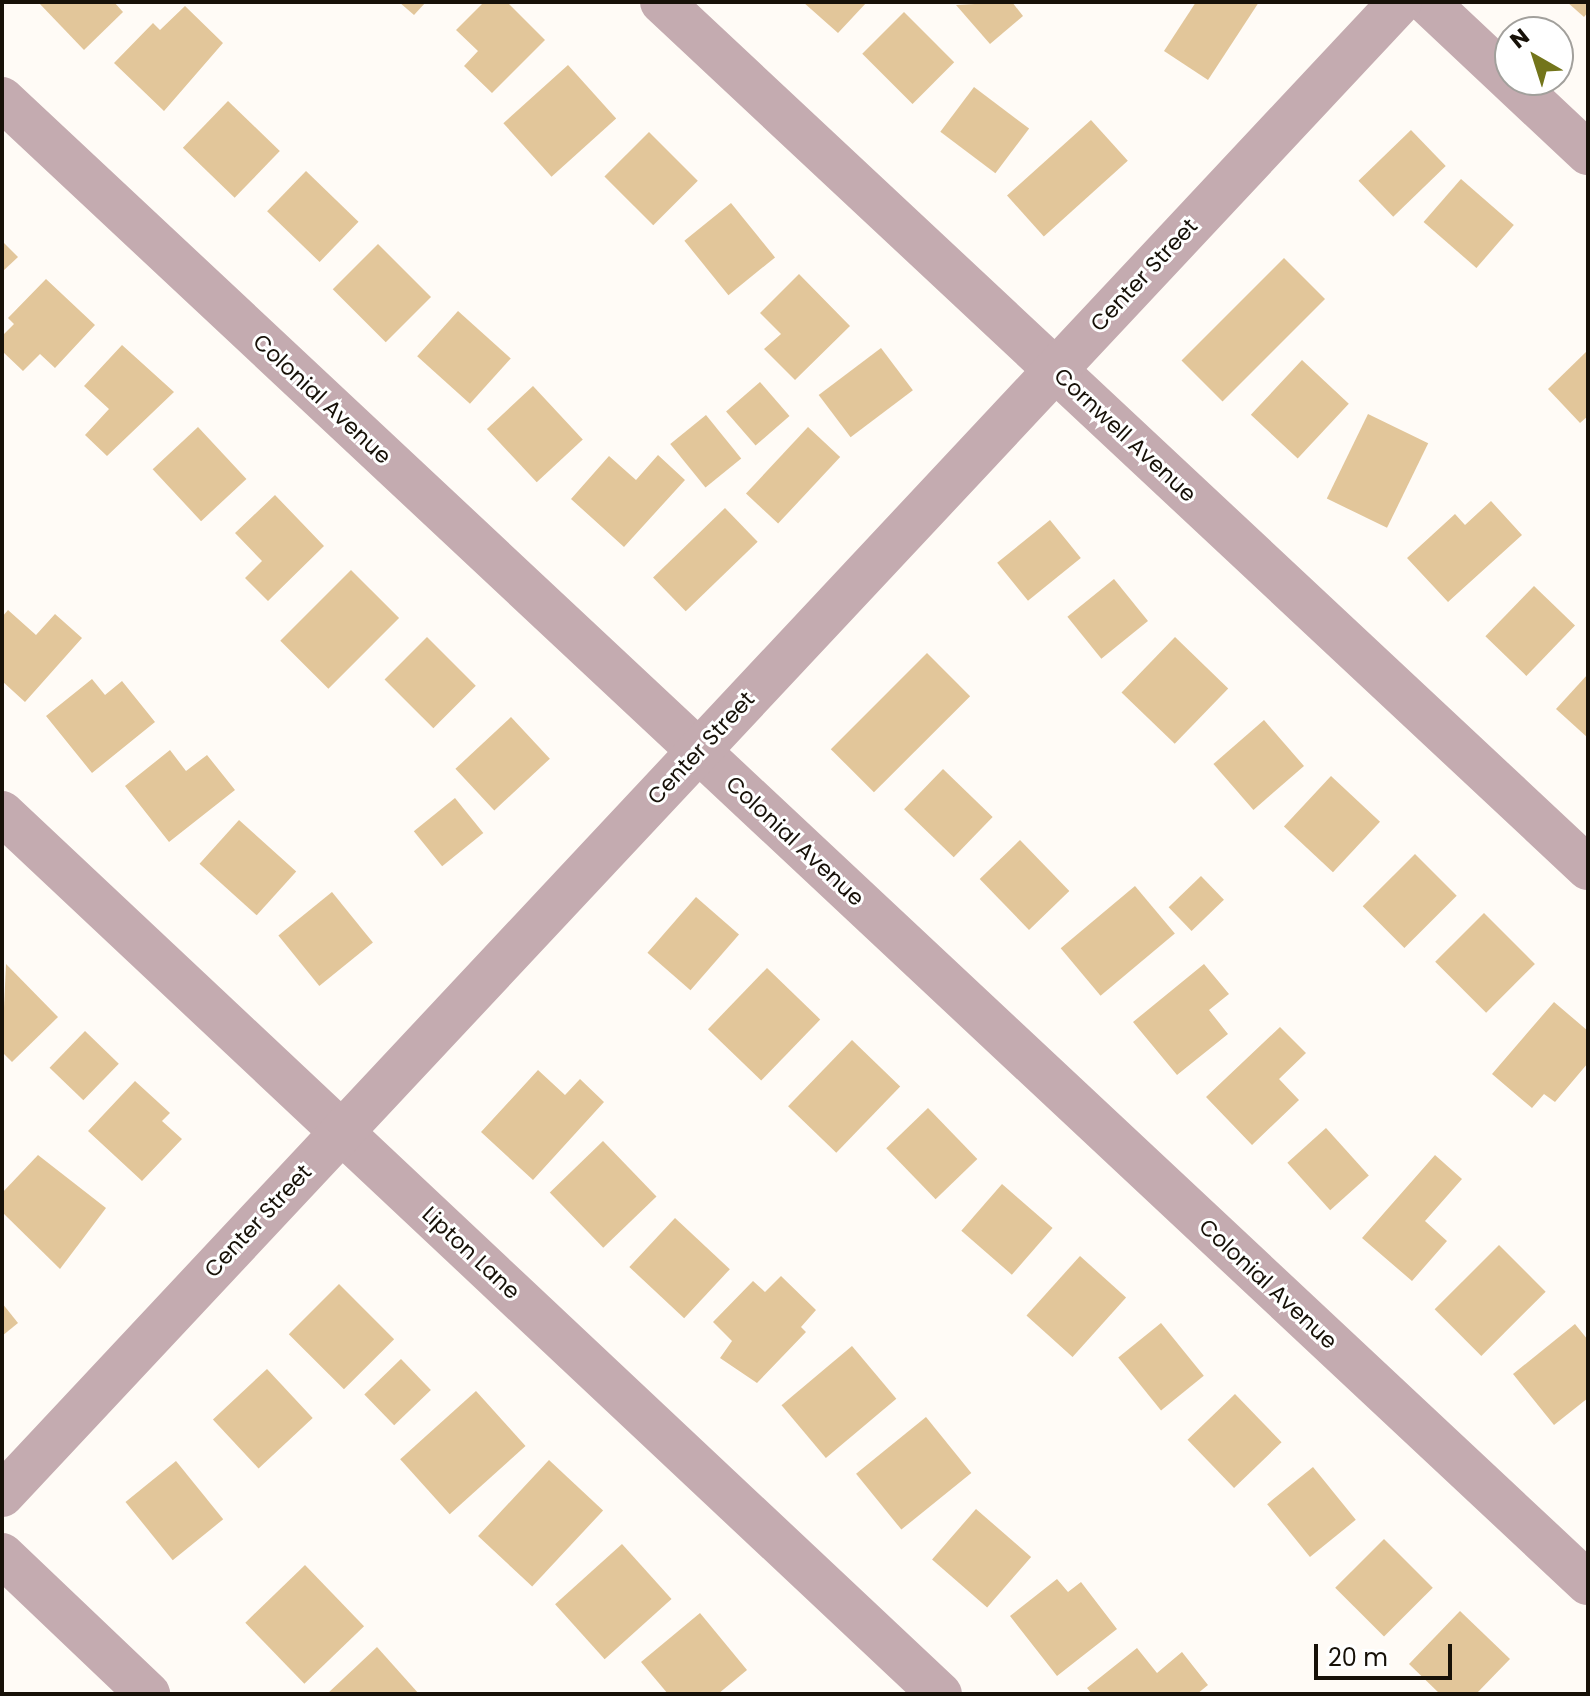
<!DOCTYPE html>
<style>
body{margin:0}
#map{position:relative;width:1590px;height:1696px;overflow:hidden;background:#fffbf6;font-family:Poppins,sans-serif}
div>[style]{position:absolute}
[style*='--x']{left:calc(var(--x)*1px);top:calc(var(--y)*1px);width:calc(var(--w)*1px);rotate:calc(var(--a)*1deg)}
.building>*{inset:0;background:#e2c69a;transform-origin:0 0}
.minor>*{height:44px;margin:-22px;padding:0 22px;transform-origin:22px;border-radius:22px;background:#c4abb0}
span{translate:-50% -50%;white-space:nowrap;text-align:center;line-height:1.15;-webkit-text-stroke:6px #fff;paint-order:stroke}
.street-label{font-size:22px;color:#171108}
.frame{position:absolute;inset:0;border:4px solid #171108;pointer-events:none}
.north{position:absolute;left:1494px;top:16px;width:80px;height:80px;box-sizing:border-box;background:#fff;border:2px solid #a2a09c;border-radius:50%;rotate:321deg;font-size:22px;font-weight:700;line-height:32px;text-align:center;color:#171108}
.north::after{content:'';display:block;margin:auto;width:28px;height:36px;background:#73751b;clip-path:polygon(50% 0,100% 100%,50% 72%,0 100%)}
.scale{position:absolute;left:1314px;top:1644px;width:138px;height:36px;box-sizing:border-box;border:4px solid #171108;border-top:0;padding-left:10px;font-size:24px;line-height:28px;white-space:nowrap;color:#171108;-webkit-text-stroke:6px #fff;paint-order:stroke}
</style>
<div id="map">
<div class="building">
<i style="clip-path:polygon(38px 2px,114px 2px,123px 12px,84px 50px)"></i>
<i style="clip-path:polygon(399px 2px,426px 2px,414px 15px)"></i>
<i style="clip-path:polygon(484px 2px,507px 2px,545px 40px,492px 93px,464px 66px,478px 51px,456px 30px)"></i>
<i style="clip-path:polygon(803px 2px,867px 2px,838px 33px)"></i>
<i style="clip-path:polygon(1012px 2px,1023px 16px,990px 44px,956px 5px)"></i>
<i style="clip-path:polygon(1196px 2px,1259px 2px,1208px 80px,1164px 51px)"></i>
<i style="clip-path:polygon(1567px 2px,1588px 2px,1588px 12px,1584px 17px)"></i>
<i style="clip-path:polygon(185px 6px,223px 43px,164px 111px,114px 63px,153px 23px,160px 30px)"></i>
<i style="left:904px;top:12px;width:71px;height:59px;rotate:45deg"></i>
<i style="left:568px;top:65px;width:72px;height:87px;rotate:48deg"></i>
<i style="left:974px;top:87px;width:69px;height:56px;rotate:37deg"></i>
<i style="left:228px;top:101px;width:72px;height:65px;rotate:44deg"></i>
<i style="left:1091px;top:120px;width:55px;height:113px;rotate:48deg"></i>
<i style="left:1411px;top:130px;width:50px;height:73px;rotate:46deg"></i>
<i style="left:649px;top:132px;width:69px;height:63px;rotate:45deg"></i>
<i style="left:306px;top:171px;width:73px;height:56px;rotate:44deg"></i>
<i style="left:1461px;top:179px;width:70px;height:57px;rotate:41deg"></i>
<i style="left:731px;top:203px;width:70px;height:60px;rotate:51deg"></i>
<i style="clip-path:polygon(2px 241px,18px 257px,2px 272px)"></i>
<i style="left:378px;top:244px;width:75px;height:64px;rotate:45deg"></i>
<i style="left:1284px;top:258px;width:58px;height:145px;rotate:45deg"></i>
<i style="clip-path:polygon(799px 274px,850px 326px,795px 380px,764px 349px,781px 334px,760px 313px)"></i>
<i style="clip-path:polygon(46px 279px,95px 325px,55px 368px,40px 354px,23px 371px,2px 351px,2px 336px,14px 324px,8px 318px)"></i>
<i style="left:458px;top:311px;width:71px;height:61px;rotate:42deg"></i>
<i style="clip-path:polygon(122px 345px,174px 392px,107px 456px,85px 435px,109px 409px,84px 386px)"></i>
<i style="left:881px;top:348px;width:53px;height:78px;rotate:53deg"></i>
<i style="clip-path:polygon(1588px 350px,1588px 416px,1580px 423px,1548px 389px)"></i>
<i style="left:1302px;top:360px;width:64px;height:75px;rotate:43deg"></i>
<i style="left:760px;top:382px;width:45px;height:45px;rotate:49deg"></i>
<i style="left:533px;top:386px;width:73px;height:63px;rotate:47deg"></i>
<i style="left:1368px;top:414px;width:67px;height:94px;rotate:26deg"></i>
<i style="left:706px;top:415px;width:56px;height:46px;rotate:51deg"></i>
<i style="left:198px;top:427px;width:71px;height:62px;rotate:47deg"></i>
<i style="left:808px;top:427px;width:44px;height:91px;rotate:43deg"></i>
<i style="clip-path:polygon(658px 455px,685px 480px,624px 547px,571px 499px,609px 456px,636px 480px)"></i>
<i style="clip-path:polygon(275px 495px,324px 546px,268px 601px,245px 578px,262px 561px,235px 533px)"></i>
<i style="clip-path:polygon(1491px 501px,1522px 535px,1448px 602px,1407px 558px,1455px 514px,1465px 525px)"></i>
<i style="left:725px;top:508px;width:47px;height:100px;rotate:46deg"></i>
<i style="left:1050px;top:520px;width:49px;height:68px;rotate:51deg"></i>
<i style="left:351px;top:570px;width:68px;height:100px;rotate:45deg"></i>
<i style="left:1114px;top:579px;width:54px;height:60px;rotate:51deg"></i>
<i style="left:1534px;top:586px;width:57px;height:70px;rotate:44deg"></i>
<i style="clip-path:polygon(8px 610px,36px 635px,55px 614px,82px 638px,25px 702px,2px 681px,2px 617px)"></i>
<i style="left:427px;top:637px;width:69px;height:60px;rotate:45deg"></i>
<i style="left:1175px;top:637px;width:74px;height:77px;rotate:44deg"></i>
<i style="left:927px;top:653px;width:61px;height:136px;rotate:45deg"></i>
<i style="clip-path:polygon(1588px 674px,1588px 738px,1556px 709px)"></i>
<i style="clip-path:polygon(92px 679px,105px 695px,122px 681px,155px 722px,92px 773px,46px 716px)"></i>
<i style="left:511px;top:717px;width:57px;height:76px;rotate:47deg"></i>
<i style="left:1264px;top:720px;width:61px;height:67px;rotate:49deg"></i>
<i style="clip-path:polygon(170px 750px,186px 771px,207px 755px,235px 790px,169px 842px,125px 786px)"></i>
<i style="left:943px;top:769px;width:69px;height:56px;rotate:44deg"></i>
<i style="left:1331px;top:776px;width:67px;height:69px;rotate:43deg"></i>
<i style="left:455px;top:798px;width:45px;height:53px;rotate:51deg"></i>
<i style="left:239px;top:820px;width:77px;height:59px;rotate:42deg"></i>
<i style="left:1020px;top:840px;width:71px;height:56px;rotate:46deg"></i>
<i style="left:1415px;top:854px;width:59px;height:74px;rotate:45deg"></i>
<i style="left:1201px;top:876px;width:33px;height:45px;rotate:46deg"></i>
<i style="left:1135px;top:886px;width:62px;height:97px;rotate:50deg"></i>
<i style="left:332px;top:892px;width:65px;height:69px;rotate:51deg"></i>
<i style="left:696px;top:897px;width:57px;height:74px;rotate:41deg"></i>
<i style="left:1484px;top:913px;width:72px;height:69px;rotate:45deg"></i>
<i style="clip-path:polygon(6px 964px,58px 1017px,12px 1062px,2px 1052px)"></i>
<i style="clip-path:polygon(1204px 964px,1229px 994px,1209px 1010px,1228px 1034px,1177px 1075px,1133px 1022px)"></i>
<i style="left:767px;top:968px;width:74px;height:85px;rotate:44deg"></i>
<i style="clip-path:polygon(1554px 1002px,1588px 1031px,1588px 1063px,1555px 1102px,1544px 1094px,1532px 1108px,1492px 1074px)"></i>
<i style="clip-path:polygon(1280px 1027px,1306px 1053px,1279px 1079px,1299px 1100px,1252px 1145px,1206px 1097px)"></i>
<i style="left:85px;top:1031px;width:47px;height:51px;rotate:44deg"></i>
<i style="left:852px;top:1040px;width:67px;height:92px;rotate:44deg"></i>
<i style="clip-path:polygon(538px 1070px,565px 1095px,580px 1079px,604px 1102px,533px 1180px,481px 1132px)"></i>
<i style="clip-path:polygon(135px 1081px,170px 1113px,162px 1121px,182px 1139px,142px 1181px,88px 1131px)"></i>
<i style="left:928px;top:1108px;width:71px;height:58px;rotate:46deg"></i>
<i style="left:1326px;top:1128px;width:64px;height:52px;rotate:48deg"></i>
<i style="left:603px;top:1141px;width:77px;height:74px;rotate:46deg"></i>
<i style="clip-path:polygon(38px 1155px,106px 1208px,60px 1269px,2px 1212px,2px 1193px)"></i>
<i style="clip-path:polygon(1435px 1155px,1462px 1179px,1425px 1221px,1447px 1241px,1412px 1281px,1362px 1238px)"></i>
<i style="left:1002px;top:1184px;width:67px;height:62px;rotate:41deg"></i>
<i style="left:675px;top:1218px;width:75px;height:67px;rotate:43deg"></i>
<i style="left:1499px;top:1245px;width:66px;height:91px;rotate:45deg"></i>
<i style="left:1080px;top:1256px;width:62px;height:80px;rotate:42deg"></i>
<i style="clip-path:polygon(781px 1276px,816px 1310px,801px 1327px,806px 1332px,757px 1383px,720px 1358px,732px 1341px,713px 1322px,753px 1281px,765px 1292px)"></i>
<i style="left:339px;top:1284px;width:78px;height:71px;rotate:45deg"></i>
<i style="clip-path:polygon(2px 1303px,18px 1323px,2px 1336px)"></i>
<i style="left:1161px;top:1323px;width:68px;height:55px;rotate:51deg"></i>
<i style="clip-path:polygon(1575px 1324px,1588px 1340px,1588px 1398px,1554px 1425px,1513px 1374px)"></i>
<i style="left:852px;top:1346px;width:69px;height:92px;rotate:50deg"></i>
<i style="left:401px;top:1359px;width:43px;height:51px;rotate:46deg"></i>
<i style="left:267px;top:1369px;width:67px;height:74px;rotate:47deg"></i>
<i style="left:476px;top:1391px;width:74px;height:102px;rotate:48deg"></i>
<i style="left:1235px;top:1394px;width:67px;height:66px;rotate:46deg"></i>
<i style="left:926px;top:1417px;width:72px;height:90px;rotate:51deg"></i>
<i style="left:549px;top:1460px;width:74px;height:104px;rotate:43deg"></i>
<i style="left:176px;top:1461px;width:75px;height:65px;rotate:51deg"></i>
<i style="left:1313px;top:1467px;width:68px;height:59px;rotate:51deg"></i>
<i style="left:976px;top:1509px;width:73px;height:67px;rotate:41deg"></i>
<i style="left:1384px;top:1539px;width:69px;height:69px;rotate:45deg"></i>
<i style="left:622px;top:1544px;width:74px;height:90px;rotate:48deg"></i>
<i style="left:305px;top:1565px;width:85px;height:83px;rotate:46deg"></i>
<i style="clip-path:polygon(1057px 1579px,1068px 1592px,1081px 1582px,1117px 1629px,1057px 1676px,1010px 1616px)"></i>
<i style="clip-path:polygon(1460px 1611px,1510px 1659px,1476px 1694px,1440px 1694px,1409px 1664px)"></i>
<i style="clip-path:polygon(700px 1613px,747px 1670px,718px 1694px,668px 1694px,641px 1662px)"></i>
<i style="clip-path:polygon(377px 1647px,419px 1694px,327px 1694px)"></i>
<i style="clip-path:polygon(1137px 1648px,1157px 1673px,1182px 1652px,1208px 1685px,1197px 1694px,1092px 1694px,1087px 1688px)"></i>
</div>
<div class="minor">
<i style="--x:662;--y:2;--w:1268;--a:43.08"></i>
<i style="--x:1427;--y:2;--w:221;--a:43.2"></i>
<i style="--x:2;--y:99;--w:2172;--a:43.1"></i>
<i style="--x:2;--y:813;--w:1287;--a:43.21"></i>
<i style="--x:2;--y:1495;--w:2045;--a:-46.88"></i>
<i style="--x:2;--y:1555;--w:202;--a:43.6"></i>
</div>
<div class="street-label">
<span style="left:1144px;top:275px;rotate:-47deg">Center Street</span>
<span style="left:322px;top:399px;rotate:43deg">Colonial Avenue</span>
<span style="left:1125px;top:435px;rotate:43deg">Cornwell Avenue</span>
<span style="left:701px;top:748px;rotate:-47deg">Center Street</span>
<span style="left:795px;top:841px;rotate:43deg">Colonial Avenue</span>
<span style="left:258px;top:1221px;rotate:-47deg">Center Street</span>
<span style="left:471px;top:1253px;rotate:43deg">Lipton Lane</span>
<span style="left:1268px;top:1284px;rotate:43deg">Colonial Avenue</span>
</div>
<div class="frame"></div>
<div class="north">N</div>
<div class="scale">20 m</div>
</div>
